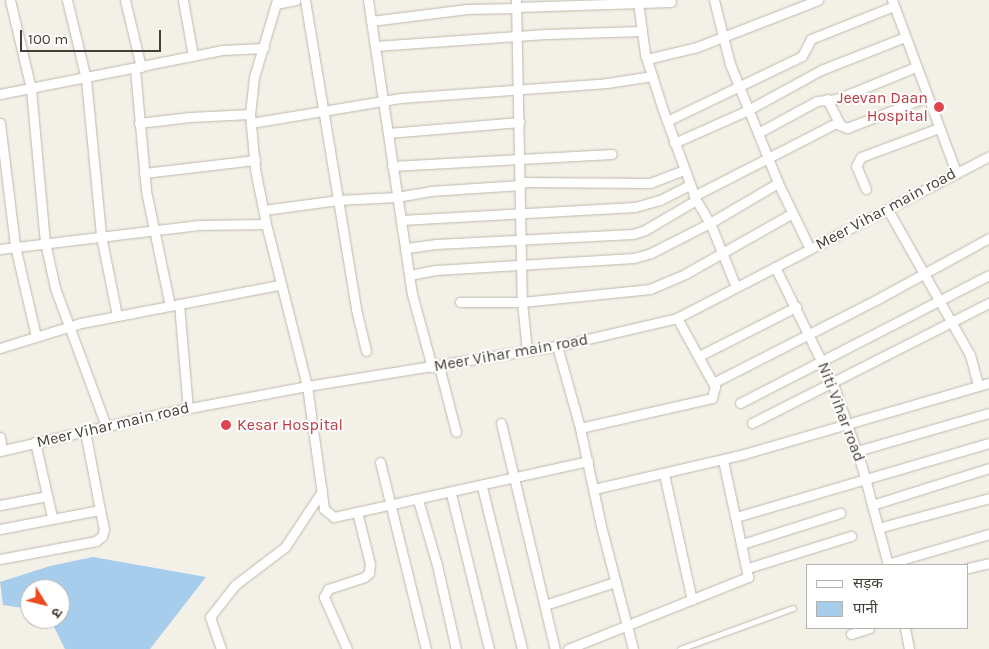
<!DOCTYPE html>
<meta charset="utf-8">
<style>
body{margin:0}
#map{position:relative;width:989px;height:649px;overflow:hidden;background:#f3f0e7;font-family:Karla,"Noto Sans Devanagari",sans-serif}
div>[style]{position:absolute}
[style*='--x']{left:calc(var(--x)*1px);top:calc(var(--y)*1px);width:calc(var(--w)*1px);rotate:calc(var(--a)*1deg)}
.water>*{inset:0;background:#a6cdec}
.roads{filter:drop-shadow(0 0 1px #beb8aa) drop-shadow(0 0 1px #beb8aa)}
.lane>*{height:4.5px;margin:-2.25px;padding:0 2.25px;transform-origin:2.25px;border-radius:2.25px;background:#fff}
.street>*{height:9px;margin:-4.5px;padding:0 4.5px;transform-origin:4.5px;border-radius:4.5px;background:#fff}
.dots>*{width:14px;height:14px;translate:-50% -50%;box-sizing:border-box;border:2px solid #fff;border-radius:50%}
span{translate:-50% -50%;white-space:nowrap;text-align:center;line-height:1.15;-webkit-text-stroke:4px #fff;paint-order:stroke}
.health-label{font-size:16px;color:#be3a42}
.right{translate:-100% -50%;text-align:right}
.left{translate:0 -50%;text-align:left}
.street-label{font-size:16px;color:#454036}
.legend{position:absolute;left:806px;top:564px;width:162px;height:65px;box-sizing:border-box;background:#fff;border:1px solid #b5b3af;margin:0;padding:6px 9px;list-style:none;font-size:15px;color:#454036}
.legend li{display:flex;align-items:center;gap:10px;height:25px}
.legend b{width:25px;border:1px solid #b5b3af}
.north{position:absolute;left:20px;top:579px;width:50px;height:50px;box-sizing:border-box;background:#fff;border:1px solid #b5b3af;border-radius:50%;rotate:126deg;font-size:14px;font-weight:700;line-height:20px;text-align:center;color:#454036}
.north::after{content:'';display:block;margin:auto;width:18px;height:22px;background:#ef4a22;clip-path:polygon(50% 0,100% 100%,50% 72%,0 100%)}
.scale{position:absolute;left:20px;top:30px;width:141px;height:22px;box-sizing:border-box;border:2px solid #454036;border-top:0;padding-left:6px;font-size:15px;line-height:18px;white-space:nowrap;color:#454036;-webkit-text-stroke:4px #fff;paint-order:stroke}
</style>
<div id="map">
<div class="water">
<i style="clip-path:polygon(93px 557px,206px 577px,150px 649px,65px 649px,50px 619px,60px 619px,60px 589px,30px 589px,30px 609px,3px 605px,0 582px,50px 566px)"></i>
</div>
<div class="roads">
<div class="lane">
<i style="--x:680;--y:649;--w:120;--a:-19.9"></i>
</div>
<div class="street">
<i style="--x:10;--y:0;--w:91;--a:76.7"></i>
<i style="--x:31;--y:89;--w:154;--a:84.8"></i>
<i style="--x:45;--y:242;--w:47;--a:77.7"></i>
<i style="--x:55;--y:288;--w:147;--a:69.7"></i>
<i style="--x:67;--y:0;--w:81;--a:76.5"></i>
<i style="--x:86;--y:79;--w:158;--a:84.5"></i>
<i style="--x:101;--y:236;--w:81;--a:78.6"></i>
<i style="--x:125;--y:0;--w:69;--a:76.6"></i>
<i style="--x:183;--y:0;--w:57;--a:79.9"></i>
<i style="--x:277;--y:0;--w:80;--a:106.6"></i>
<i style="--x:254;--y:77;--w:37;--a:96"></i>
<i style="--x:250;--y:114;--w:55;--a:84.8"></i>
<i style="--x:255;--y:169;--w:56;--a:78.7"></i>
<i style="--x:266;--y:224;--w:167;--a:75.8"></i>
<i style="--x:307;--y:386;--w:124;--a:82.1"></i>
<i style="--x:324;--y:509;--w:13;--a:39"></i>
<i style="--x:334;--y:517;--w:260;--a:-12.4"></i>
<i style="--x:305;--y:0;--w:313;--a:80.6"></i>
<i style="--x:356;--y:309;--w:43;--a:76.6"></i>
<i style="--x:368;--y:0;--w:297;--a:81.5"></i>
<i style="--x:412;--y:294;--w:76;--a:74.7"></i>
<i style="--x:516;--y:0;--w:302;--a:88.9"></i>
<i style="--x:522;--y:302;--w:49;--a:84.2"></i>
<i style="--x:714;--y:0;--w:66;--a:76"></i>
<i style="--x:730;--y:64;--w:128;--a:68"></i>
<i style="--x:778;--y:183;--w:73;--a:64.1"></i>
<i style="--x:892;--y:0;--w:184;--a:69.6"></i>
<i style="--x:638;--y:2;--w:52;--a:82.3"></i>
<i style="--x:645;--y:54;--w:59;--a:72.2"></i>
<i style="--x:663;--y:110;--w:96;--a:69.9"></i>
<i style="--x:696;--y:200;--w:27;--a:59"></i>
<i style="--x:710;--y:223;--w:69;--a:67.9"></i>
<i style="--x:276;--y:4;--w:20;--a:-11"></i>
<i style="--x:517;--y:7;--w:154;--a:-1.9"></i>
<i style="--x:371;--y:21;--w:97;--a:-7.1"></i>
<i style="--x:467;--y:9;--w:50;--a:-1.1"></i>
<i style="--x:375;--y:46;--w:171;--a:-4"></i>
<i style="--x:546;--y:34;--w:96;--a:-1.8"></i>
<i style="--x:647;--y:59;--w:51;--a:-13.5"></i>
<i style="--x:697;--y:47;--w:130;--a:-21.2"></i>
<i style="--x:135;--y:69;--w:122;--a:84.8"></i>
<i style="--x:146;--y:191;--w:117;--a:78.2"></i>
<i style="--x:0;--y:94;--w:226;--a:-11.2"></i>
<i style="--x:222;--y:50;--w:42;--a:-2.7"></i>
<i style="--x:827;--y:99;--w:29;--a:63"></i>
<i style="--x:840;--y:125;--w:8;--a:23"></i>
<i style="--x:847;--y:128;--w:86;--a:-21.2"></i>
<i style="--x:667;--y:121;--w:150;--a:-25.7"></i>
<i style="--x:802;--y:56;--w:19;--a:-62"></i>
<i style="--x:811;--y:39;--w:89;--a:-21.7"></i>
<i style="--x:0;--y:123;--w:124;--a:83"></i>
<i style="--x:15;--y:246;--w:92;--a:76.9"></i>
<i style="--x:139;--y:123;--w:51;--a:-6.7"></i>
<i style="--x:190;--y:117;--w:60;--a:-2.9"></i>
<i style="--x:251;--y:123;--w:151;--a:-9.5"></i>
<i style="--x:400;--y:98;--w:208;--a:-4.1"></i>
<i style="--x:607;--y:83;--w:46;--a:-8.8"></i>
<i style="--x:388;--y:133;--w:132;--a:-4.8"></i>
<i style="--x:758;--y:133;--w:67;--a:-28.5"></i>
<i style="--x:817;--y:101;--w:20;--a:-6"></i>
<i style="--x:837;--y:99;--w:85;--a:-22.1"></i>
<i style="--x:674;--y:143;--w:81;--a:-24"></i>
<i style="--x:748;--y:110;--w:83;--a:-28.7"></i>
<i style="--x:821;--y:70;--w:90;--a:-21.4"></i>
<i style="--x:392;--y:166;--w:220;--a:-3.1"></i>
<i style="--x:144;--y:173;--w:112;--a:-6.7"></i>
<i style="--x:521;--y:182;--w:129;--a:0.4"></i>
<i style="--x:650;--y:183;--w:36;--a:-21"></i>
<i style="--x:866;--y:189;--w:25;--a:-113"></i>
<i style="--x:856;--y:166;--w:10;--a:-61"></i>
<i style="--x:861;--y:157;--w:83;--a:-20.4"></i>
<i style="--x:694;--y:196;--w:162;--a:-27.2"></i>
<i style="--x:264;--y:210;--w:75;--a:-7.7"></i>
<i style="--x:338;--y:200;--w:59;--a:-2.9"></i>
<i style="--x:397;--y:197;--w:34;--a:-10"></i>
<i style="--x:430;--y:191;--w:91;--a:-3.8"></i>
<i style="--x:888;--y:210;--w:167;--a:60.5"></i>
<i style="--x:970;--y:355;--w:31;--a:75"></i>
<i style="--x:401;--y:220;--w:234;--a:-3.2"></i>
<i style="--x:635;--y:207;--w:26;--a:-16"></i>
<i style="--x:660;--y:200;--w:33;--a:-27"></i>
<i style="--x:407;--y:248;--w:29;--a:-8"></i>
<i style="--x:436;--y:244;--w:197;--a:-2.9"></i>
<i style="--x:633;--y:234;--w:13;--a:-18"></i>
<i style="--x:645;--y:230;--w:59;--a:-30.5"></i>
<i style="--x:0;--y:249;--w:200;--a:-6.9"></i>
<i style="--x:199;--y:225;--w:67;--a:-0.9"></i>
<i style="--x:775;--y:267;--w:134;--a:63.8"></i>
<i style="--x:834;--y:387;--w:85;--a:70.7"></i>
<i style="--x:862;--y:467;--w:101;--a:75.1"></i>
<i style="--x:410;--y:275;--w:26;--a:-11"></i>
<i style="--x:436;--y:270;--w:198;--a:-3.5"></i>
<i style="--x:634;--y:258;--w:18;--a:-16"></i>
<i style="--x:651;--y:253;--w:66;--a:-27"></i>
<i style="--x:710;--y:223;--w:79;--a:-30.5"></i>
<i style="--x:460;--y:302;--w:62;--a:0"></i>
<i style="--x:522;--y:302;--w:129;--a:-5.8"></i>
<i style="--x:650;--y:289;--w:38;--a:-23"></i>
<i style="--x:685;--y:274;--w:122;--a:-29.5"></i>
<i style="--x:179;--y:304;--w:104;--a:85.1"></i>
<i style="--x:557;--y:346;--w:85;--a:74.3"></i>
<i style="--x:580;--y:428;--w:100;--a:77.9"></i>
<i style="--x:601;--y:526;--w:127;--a:75.4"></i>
<i style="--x:0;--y:348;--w:85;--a:-17.2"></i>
<i style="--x:81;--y:323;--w:202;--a:-10.9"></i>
<i style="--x:699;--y:356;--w:109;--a:-26.8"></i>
<i style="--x:439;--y:366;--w:68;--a:75.6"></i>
<i style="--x:713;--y:383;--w:181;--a:-27"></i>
<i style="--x:874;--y:301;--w:131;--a:-28.7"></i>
<i style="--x:740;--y:403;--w:280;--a:-27.2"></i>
<i style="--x:501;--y:423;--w:232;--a:76.6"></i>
<i style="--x:752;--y:423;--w:266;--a:-26.9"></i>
<i style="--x:580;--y:428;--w:135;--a:-12.8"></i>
<i style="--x:712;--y:398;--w:11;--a:-75"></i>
<i style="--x:715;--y:387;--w:79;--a:-118.8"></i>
<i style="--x:0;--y:437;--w:13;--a:81"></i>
<i style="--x:35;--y:442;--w:77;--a:77.2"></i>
<i style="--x:0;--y:451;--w:167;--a:-13.1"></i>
<i style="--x:163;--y:413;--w:147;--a:-10.6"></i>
<i style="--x:307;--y:386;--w:253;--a:-9.1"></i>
<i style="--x:557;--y:346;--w:123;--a:-13.1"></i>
<i style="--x:677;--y:318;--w:352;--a:-27.4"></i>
<i style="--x:857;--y:451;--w:137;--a:-16.1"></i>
<i style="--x:380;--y:462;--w:193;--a:76.2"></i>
<i style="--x:664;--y:474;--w:129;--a:77.5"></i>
<i style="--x:482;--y:487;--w:167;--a:76.1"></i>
<i style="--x:594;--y:489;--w:154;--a:-13.1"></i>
<i style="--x:744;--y:454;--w:255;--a:-16.2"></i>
<i style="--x:451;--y:494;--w:160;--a:76.2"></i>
<i style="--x:418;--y:500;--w:68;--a:73.7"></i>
<i style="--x:437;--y:565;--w:86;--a:77.3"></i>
<i style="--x:0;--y:505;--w:48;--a:-10.8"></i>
<i style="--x:872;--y:505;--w:123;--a:-17.5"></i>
<i style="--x:736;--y:517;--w:264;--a:-16.3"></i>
<i style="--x:878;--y:528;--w:115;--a:-15.1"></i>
<i style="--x:0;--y:529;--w:102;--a:-10.8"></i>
<i style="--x:100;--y:510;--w:80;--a:-100.8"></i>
<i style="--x:742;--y:544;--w:103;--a:-17.6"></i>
<i style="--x:0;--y:559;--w:98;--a:-10.6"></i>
<i style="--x:96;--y:541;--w:8;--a:-40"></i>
<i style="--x:102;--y:536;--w:7;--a:-74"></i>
<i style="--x:104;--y:529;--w:19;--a:-102"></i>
<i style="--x:887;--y:564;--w:106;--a:-16.4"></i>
<i style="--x:748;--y:568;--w:108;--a:-17.3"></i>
<i style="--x:968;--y:568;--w:22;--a:-13"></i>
<i style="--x:545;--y:605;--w:74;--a:-18.2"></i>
<i style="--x:905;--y:628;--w:21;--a:79"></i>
<i style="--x:851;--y:634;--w:19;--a:-18"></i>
<i style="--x:221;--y:649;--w:34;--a:-109"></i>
<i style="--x:210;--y:617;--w:41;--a:-52"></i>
<i style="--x:235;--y:585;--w:63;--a:-37.2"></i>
<i style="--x:285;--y:547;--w:67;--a:-56.5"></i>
<i style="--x:347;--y:649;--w:57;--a:-113.9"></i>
<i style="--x:324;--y:597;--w:9;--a:-63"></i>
<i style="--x:328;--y:589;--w:38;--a:-18"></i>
<i style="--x:364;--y:577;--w:6;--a:-39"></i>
<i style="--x:369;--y:573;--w:9;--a:-84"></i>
<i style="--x:370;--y:564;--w:54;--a:-104"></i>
<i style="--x:568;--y:649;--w:194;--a:-21.8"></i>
<i style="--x:748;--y:577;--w:120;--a:-102.1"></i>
</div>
</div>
<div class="dots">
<i style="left:939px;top:107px;background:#e0444e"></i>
<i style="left:226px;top:425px;background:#e0444e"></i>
</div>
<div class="health-label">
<span class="right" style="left:928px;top:107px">Jeevan Daan<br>Hospital</span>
<span class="left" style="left:237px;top:425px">Kesar Hospital</span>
</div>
<div class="street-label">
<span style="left:886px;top:209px;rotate:-28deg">Meer Vihar main road</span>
<span style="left:511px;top:353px;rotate:-10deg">Meer Vihar main road</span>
<span style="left:841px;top:412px;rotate:69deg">Niti Vihar road</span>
<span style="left:113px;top:425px;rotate:-13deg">Meer Vihar main road</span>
</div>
<ul class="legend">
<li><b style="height:6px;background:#fff"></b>सड़क</li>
<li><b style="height:14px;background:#a6cdec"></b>पानी</li>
</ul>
<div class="north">उ</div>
<div class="scale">100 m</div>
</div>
